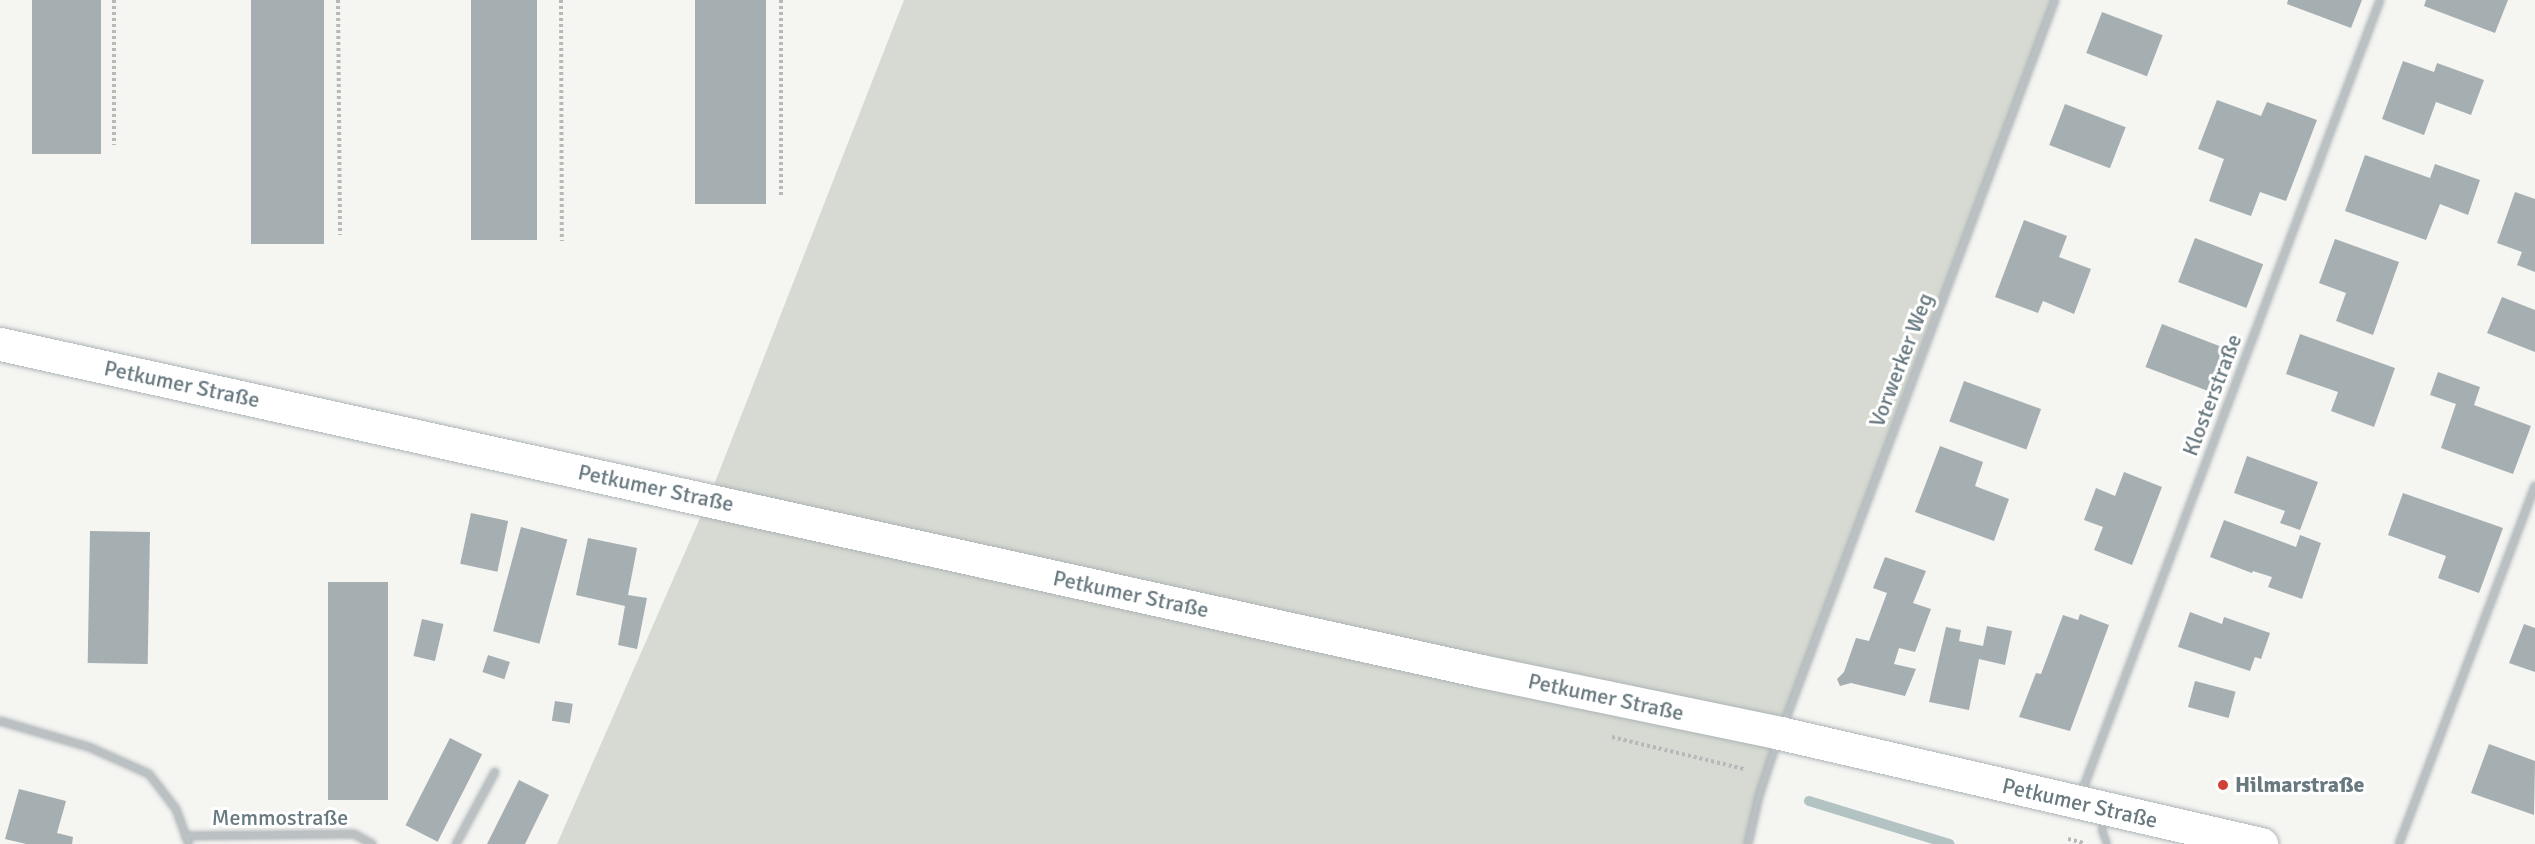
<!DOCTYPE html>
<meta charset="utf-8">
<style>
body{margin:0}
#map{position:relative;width:2535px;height:844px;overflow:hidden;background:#f5f5f2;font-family:Signika,sans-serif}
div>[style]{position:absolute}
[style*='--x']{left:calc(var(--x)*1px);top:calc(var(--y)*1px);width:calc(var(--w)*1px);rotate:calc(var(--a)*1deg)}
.green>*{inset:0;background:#d6dad2}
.stream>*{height:10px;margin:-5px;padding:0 5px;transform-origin:5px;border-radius:5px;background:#b3c2c3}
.building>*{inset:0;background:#a5aeb1;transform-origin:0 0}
.path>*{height:4px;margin-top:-2px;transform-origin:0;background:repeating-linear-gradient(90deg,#b5b9ba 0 3px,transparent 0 6px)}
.roads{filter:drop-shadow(0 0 2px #adb4b7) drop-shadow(0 0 2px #adb4b7)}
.service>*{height:4.5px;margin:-2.25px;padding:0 2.25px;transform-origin:2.25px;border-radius:2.25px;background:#bbc0c2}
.minor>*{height:6px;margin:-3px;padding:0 3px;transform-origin:3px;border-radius:3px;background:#bbc0c2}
.secondary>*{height:33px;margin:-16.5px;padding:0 16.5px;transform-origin:16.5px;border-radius:16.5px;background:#fff}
.dots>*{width:16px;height:16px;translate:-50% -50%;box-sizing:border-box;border:3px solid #fff;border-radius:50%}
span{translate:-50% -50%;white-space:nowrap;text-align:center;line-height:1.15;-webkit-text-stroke:6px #fff;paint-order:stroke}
.street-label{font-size:22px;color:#687980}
.poi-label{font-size:22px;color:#687980;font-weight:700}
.left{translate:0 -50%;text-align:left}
</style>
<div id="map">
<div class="green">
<i style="clip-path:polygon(904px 0,2055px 0,1759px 796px,1748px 844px,557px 844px,708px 500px)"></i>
</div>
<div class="stream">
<i style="--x:1809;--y:801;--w:147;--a:17"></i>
</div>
<div class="building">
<i style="left:32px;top:0;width:69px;height:154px"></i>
<i style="left:251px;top:0;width:73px;height:244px"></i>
<i style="left:471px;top:0;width:66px;height:240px"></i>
<i style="left:695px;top:0;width:71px;height:204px"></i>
<i style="clip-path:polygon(2288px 0,2362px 0,2351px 28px,2287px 4px)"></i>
<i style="clip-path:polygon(2426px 0,2508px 0,2495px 33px,2424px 6px)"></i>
<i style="left:2102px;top:12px;width:65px;height:44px;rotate:21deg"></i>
<i style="clip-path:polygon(2403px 61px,2434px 72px,2437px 63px,2484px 80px,2471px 115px,2436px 102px,2424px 135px,2382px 119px)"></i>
<i style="clip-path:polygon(2217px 100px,2261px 116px,2267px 102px,2317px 120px,2286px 201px,2260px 192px,2251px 216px,2209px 201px,2224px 159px,2198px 149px)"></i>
<i style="left:2065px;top:104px;width:65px;height:44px;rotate:21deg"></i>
<i style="clip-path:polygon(2365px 155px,2430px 178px,2435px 164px,2480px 180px,2468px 215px,2440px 204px,2426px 240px,2345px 211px)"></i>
<i style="clip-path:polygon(2515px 192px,2535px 199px,2535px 272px,2517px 265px,2522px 252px,2497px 243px)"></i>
<i style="clip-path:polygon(2024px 220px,2067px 236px,2059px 257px,2091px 269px,2074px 314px,2043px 301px,2038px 313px,1995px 297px)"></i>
<i style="left:2195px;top:238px;width:73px;height:47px;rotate:21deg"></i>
<i style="clip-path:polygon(2335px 239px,2399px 262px,2373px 335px,2336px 321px,2346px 293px,2319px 283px)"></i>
<i style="clip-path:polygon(2502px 297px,2535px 310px,2535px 352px,2487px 333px)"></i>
<i style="left:2162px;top:324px;width:74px;height:46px;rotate:21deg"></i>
<i style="clip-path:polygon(2300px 334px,2395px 368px,2374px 427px,2331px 411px,2338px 392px,2286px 374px)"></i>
<i style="clip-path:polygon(2438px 372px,2480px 387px,2474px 405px,2531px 426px,2513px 474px,2441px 448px,2456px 404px,2430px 395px)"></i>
<i style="left:1964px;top:381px;width:82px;height:43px;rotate:20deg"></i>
<i style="clip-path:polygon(1940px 446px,1983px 462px,1975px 486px,2009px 499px,1994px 541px,1915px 512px)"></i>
<i style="clip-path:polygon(2247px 456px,2318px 482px,2300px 530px,2280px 523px,2285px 511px,2234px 493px)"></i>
<i style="clip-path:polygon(2124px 472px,2162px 487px,2132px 565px,2094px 550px,2103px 527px,2084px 520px,2096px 488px,2115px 496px)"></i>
<i style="clip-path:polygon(2403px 493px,2503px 528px,2479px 593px,2438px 578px,2446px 556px,2388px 535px)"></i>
<i style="left:471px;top:513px;width:38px;height:52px;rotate:12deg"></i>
<i style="clip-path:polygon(2224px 520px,2296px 547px,2300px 535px,2321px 543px,2302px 599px,2268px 587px,2272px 577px,2253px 571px,2252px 573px,2210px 557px)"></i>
<i style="left:521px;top:527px;width:48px;height:108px;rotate:15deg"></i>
<i style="left:90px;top:531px;width:60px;height:132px;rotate:1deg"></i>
<i style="clip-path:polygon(588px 538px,637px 548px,628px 595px,647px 598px,637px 649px,618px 645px,625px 606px,576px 595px)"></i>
<i style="clip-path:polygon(1885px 557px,1926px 571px,1913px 603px,1931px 609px,1915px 652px,1899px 648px,1894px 664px,1916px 669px,1905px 696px,1851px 683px,1840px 686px,1837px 679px,1844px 672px,1856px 638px,1869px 641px,1887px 593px,1873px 588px)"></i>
<i style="left:328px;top:582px;width:60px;height:218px"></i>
<i style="clip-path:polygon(2190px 612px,2222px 624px,2224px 617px,2270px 633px,2261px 659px,2255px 657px,2250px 671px,2178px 647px)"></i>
<i style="clip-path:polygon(2080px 614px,2109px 625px,2070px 731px,2019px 717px,2036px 673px,2041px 674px,2063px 615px,2078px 620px)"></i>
<i style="left:422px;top:619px;width:22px;height:38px;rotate:13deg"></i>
<i style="clip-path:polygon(2524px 624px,2535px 628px,2535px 672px,2509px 663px)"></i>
<i style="clip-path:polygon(1987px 626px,2012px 631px,2005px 665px,1979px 659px,1969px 710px,1929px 702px,1946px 627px,1961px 630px,1959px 641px,1983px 646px)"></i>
<i style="left:488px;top:655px;width:23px;height:18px;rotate:18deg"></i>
<i style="left:2195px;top:681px;width:42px;height:27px;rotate:15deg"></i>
<i style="left:555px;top:701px;width:18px;height:20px;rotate:9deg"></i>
<i style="left:450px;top:738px;width:36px;height:98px;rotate:27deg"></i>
<i style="clip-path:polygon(2489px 744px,2535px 761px,2534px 815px,2471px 793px)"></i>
<i style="clip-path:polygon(519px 780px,549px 795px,525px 844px,487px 844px)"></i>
<i style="clip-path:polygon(19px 789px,66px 801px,57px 833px,73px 837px,72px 844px,26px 844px,5px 839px)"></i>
</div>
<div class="path">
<i style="--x:114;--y:0;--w:145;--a:90"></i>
<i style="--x:338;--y:0;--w:235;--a:89.5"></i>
<i style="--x:561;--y:0;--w:241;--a:89.8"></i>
<i style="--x:781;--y:0;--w:198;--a:90"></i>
<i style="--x:1612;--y:737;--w:136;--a:13.6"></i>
<i style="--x:2068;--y:839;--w:16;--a:14"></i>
</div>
<div class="roads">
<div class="service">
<i style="--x:2104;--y:821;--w:9;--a:103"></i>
<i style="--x:2102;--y:830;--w:15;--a:70"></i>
</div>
<div class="minor">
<i style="--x:0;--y:721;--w:93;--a:16.3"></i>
<i style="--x:89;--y:747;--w:66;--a:24.2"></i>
<i style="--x:149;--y:774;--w:44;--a:52.4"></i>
<i style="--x:176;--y:809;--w:37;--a:70"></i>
<i style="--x:1784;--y:724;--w:773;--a:-69.48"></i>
<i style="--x:2081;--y:794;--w:848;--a:-69.36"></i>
<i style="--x:185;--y:836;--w:169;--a:-0.7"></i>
<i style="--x:354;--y:834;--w:21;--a:29"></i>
<i style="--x:456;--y:844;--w:82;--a:-61.6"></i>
<i style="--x:1748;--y:844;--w:49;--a:-77.1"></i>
<i style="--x:1759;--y:796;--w:57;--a:-71.6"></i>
<i style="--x:2399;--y:844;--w:383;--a:-69.2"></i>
</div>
<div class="secondary">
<i style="--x:0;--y:344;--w:1517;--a:12.45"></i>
<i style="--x:1481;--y:671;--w:305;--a:11.7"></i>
<i style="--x:1780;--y:733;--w:494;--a:13"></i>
</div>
</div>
<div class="dots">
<i style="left:2223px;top:785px;background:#d04138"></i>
</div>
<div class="street-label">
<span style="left:1901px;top:360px;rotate:-69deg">Vorwerker Weg</span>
<span style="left:182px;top:384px;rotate:12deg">Petkumer Straße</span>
<span style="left:2212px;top:395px;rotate:-69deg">Klosterstraße</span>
<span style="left:656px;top:488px;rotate:12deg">Petkumer Straße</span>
<span style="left:1131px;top:594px;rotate:12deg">Petkumer Straße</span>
<span style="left:1606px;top:697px;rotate:12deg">Petkumer Straße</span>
<span style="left:2080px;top:803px;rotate:13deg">Petkumer Straße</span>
<span style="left:280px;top:818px">Memmostraße</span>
</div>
<div class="poi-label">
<span class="left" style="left:2235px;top:785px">Hilmarstraße</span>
</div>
</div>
